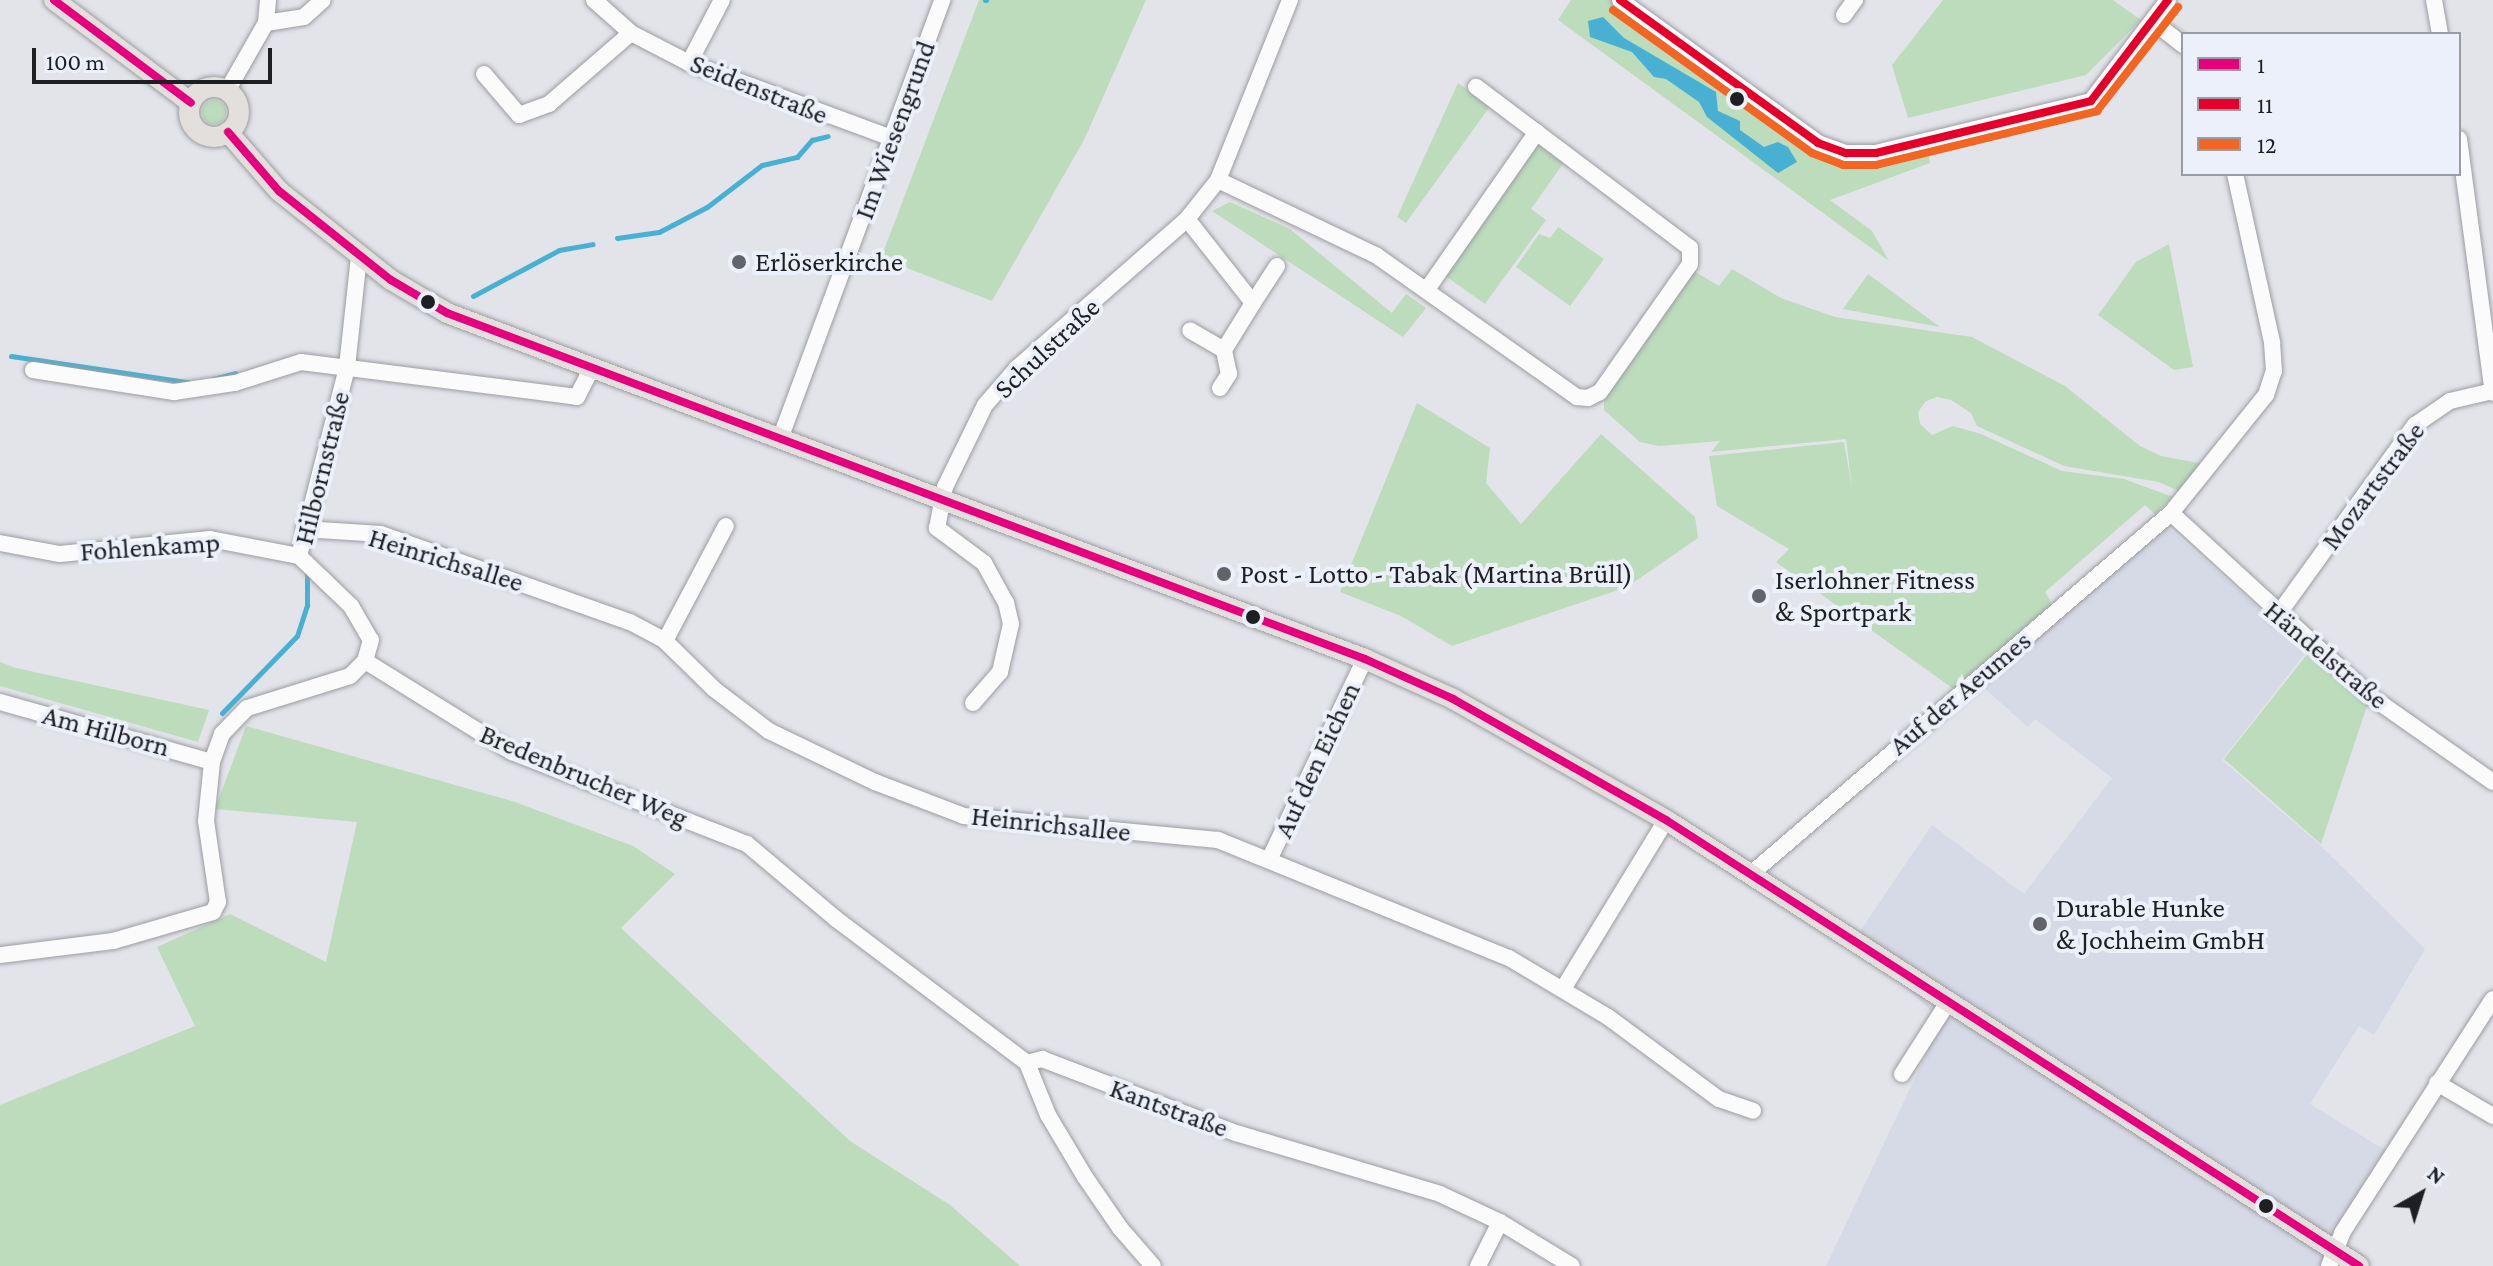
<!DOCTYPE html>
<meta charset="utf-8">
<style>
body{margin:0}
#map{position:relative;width:2493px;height:1266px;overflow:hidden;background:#e2e4ea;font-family:"Crimson Pro",serif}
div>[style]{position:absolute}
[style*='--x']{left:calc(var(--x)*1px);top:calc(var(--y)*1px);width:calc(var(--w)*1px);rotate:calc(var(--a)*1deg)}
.built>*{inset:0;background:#d6d9e6}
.green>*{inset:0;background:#bcdcbc}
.round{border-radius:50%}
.water>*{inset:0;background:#48b0d2}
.stream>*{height:5px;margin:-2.5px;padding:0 2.5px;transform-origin:2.5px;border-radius:2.5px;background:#48b0d2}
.roads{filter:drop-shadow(0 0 2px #9c9da1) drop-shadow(0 0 2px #9c9da1)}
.minor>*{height:16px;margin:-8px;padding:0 8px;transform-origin:8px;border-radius:8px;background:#fbfbfc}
.major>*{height:20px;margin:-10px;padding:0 10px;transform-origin:10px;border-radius:10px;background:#e2dfdc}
.major>.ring{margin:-10px;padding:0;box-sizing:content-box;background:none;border:20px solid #e2dfdc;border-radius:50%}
.bus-1>*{height:8px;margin:-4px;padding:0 4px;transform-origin:4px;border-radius:4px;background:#e5007d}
.bus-2>*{height:8px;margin:-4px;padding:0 4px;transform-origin:4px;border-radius:4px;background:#e4002b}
.bus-3>*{height:8px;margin:-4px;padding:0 4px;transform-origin:4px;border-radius:4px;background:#f26522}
.dots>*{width:22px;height:22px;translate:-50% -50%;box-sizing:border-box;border:4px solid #ecf0fa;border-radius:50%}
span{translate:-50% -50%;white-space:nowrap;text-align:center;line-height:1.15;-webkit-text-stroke:8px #ecf0fa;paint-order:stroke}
.street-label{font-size:28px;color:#1e1f23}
.poi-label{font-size:28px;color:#1e1f23}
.left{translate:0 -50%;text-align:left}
.legend{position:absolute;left:2181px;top:32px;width:280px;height:144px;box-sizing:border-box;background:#ecf0fa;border:2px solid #9a9ca4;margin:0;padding:10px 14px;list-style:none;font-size:24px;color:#1e1f23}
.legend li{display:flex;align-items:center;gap:16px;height:40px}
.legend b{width:40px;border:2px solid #9a9ca4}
.north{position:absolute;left:2381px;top:1154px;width:80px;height:80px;-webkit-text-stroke:6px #ecf0fa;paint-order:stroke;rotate:39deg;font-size:22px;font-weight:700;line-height:32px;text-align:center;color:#1e1f23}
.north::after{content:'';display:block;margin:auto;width:28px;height:36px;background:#1e1f23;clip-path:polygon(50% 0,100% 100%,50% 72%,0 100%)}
.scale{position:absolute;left:32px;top:48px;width:240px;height:36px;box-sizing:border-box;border:4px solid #1e1f23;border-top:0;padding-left:10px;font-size:24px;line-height:28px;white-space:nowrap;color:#1e1f23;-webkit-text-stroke:6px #ecf0fa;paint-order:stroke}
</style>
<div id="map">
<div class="built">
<i style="clip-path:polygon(2166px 526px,2307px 651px,2222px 760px,2319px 844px,2425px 949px,2374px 1035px,2359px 1026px,2310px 1104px,2388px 1152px,2327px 1243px,2321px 1266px,1826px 1266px,1942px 1021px,1854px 940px,1932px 825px,2024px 894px,2112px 778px,2035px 719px,2028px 727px,1983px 687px)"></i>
</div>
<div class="green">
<i style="clip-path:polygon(979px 0,1146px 0,1085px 138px,992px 301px,881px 258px)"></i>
<i style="clip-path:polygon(1571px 0,1625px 0,1815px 133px,1855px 154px,1928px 148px,1930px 163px,1830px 200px,1872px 231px,1889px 261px,1558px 20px)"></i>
<i style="clip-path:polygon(1943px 0,2113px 0,2141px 20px,2086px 75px,1908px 118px,1892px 65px)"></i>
<i style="clip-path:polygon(1458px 83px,1491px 105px,1406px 223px,1397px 217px)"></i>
<i class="round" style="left:202px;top:100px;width:24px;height:24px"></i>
<i style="clip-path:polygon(1535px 138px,1565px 161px,1531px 209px,1546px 220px,1485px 304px,1437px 270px)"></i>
<i style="clip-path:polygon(1230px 202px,1290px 229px,1392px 313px,1406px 294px,1426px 308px,1403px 337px,1212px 211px)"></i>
<i style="clip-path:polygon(1558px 227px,1604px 259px,1570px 306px,1516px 267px,1539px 234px,1550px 238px)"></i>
<i style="clip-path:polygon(2169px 244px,2193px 367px,2174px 370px,2098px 315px,2136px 262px)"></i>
<i style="clip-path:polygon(1732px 269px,1781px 298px,1835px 317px,1972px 337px,2065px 386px,2140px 446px,2161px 456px,2209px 465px,2183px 493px,2159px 482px,2064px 466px,1977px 426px,1971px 413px,1951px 400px,1937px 397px,1926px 401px,1918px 412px,1920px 424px,1932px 435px,1953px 426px,1981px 434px,2062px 471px,2124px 479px,2173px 497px,2155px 514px,2145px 505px,2045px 592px,2052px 604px,1955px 690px,1776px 562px,1789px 549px,1717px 506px,1709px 456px,1844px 442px,1852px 488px,1846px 439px,1711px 452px,1720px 441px,1659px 446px,1640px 442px,1604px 410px,1604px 399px,1694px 271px,1719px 286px)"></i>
<i style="clip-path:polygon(1868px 274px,1940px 327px,1843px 309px)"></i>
<i style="clip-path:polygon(1417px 403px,1490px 448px,1486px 483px,1521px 524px,1601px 434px,1695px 517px,1698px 538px,1627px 587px,1452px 646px,1401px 616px,1340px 592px)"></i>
<i style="clip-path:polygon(2309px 652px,2369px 700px,2321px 844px,2224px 759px)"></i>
<i style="clip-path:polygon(0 662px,16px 668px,209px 710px,198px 742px,0 686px)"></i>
<i style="clip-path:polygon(246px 726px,515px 802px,633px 846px,675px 874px,621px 928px,850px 1141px,950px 1205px,1020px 1266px,0 1266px,0 1105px,195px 1026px,157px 947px,230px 914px,326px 962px,357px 822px,215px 809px)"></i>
</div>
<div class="water">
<i style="clip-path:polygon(1603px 17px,1624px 38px,1716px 92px,1718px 111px,1740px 121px,1740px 130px,1764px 147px,1778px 142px,1788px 147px,1797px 162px,1778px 173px,1707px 117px,1699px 102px,1666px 79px,1654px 77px,1632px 52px,1590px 37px,1588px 21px)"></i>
</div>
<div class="stream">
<i style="--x:985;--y:0;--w:1;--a:0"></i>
<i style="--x:617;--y:238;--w:42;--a:-8.1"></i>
<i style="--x:659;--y:232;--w:54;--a:-27.5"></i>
<i style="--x:707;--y:207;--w:69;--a:-37.4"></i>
<i style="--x:762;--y:165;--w:36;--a:-13"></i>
<i style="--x:797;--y:157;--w:23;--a:-49"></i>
<i style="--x:812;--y:140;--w:16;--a:-14"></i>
<i style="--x:473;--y:296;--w:98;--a:-28.1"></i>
<i style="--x:559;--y:250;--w:34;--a:-10"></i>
<i style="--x:11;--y:356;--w:179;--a:8.4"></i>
<i style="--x:213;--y:379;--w:23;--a:-15"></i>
<i style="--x:222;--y:713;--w:107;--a:-45.8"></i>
<i style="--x:297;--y:636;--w:33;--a:-72"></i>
<i style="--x:307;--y:605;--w:32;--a:-90"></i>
</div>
<div class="roads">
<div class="minor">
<i style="--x:594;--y:0;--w:50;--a:41.7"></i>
<i style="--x:631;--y:33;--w:65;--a:27.3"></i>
<i style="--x:689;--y:63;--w:213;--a:20.3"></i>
<i style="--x:1620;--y:0;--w:244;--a:35.8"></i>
<i style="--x:1818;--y:143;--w:30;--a:20"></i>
<i style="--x:1846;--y:153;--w:30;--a:0"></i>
<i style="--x:1876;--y:153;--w:221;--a:-13.6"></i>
<i style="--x:2091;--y:101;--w:127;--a:-52.7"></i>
<i style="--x:2434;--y:0;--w:35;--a:80"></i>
<i style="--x:1844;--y:15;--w:19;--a:-54"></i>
<i style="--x:266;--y:23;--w:38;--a:-9"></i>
<i style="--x:304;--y:17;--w:25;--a:-42"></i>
<i style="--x:2155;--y:23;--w:36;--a:38"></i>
<i style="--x:689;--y:63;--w:71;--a:-62.4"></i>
<i style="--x:484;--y:74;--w:54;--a:49.5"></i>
<i style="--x:519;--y:115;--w:32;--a:-20"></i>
<i style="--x:549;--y:104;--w:108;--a:-40.9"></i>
<i style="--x:227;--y:91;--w:78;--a:-60.2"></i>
<i style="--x:266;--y:23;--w:23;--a:-85"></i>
<i style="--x:2459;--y:139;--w:256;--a:82.4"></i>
<i style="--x:1218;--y:180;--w:176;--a:25.5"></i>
<i style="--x:1377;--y:256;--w:245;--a:35.2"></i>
<i style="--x:1577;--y:397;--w:11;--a:5"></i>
<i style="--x:1588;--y:398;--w:13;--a:-27"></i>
<i style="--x:1600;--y:392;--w:156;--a:-54.9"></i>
<i style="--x:1690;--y:264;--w:16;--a:-90"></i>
<i style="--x:1690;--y:248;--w:268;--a:-143"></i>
<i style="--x:1187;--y:219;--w:107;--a:51.8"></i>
<i style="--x:1253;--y:303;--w:55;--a:121.7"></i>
<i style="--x:1224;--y:350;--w:39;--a:-150"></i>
<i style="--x:1428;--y:288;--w:190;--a:-55.1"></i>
<i style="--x:1253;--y:303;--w:44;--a:-57"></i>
<i style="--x:33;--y:370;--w:143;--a:8.9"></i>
<i style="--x:174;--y:392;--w:62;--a:-8.4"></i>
<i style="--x:235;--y:383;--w:69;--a:-17.7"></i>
<i style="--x:301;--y:362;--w:278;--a:7.2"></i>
<i style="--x:577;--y:397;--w:33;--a:-63"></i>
<i style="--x:1220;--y:388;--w:17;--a:-57"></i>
<i style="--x:1229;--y:374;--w:25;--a:-102"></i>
<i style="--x:780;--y:439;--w:468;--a:-69.7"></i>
<i style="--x:2171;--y:513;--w:274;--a:42.5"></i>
<i style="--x:2373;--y:698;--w:146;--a:35"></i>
<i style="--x:304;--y:529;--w:77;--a:3.7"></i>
<i style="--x:381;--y:534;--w:264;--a:19.5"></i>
<i style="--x:630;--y:622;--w:40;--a:28"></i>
<i style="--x:665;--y:641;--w:69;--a:44.4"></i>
<i style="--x:714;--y:689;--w:69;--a:37.4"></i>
<i style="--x:769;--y:731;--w:118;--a:25.7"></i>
<i style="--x:875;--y:782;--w:95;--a:20.9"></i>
<i style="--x:964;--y:816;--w:255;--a:5.4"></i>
<i style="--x:1218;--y:840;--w:314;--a:22.1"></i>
<i style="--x:1509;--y:958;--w:115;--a:30.8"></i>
<i style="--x:1608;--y:1017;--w:138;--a:36.5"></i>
<i style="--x:1719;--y:1099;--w:36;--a:19"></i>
<i style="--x:0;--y:543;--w:61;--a:10.4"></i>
<i style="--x:60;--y:554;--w:151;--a:-5.7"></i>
<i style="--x:210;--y:539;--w:91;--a:10.8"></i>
<i style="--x:299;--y:556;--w:72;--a:43.9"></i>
<i style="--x:351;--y:606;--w:39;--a:60"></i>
<i style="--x:371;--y:640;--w:22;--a:106"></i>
<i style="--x:365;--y:661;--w:21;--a:135"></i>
<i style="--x:350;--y:676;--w:108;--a:162.7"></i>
<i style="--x:247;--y:708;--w:36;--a:134"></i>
<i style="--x:222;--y:734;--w:30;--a:110"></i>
<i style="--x:212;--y:762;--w:59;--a:95.8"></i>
<i style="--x:206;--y:821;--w:82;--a:81.6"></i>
<i style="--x:218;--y:902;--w:11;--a:117"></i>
<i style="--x:213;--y:912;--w:104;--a:163.8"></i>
<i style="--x:113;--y:941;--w:114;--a:172.9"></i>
<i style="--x:299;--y:556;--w:195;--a:-75.7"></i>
<i style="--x:347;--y:367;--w:112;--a:-83.8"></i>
<i style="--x:2277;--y:616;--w:236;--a:-54.2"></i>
<i style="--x:2415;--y:425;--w:42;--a:-34.4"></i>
<i style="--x:2450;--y:401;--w:44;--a:-13.1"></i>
<i style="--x:665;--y:641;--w:130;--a:-62.1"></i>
<i style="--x:365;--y:661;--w:173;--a:31.8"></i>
<i style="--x:512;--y:752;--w:252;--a:21.4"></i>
<i style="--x:747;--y:844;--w:116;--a:40.1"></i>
<i style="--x:836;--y:919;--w:239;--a:37"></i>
<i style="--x:1027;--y:1063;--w:56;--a:68"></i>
<i style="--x:1048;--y:1115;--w:72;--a:59.2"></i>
<i style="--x:1085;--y:1177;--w:62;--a:55.5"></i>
<i style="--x:1120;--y:1228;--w:50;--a:49"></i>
<i style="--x:0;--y:702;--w:220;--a:15.8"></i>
<i style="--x:973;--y:703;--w:41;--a:-48.9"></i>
<i style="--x:1000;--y:672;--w:49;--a:-77.1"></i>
<i style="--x:1011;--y:624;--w:22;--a:-103"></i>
<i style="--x:1006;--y:603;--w:46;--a:-118.8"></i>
<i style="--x:984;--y:563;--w:59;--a:-143.3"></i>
<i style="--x:937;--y:528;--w:42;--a:-79"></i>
<i style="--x:945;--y:487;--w:91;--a:-64"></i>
<i style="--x:985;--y:405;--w:49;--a:-49.1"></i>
<i style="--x:1017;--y:368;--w:226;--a:-41.2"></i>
<i style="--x:1187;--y:219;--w:50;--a:-51.5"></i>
<i style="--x:1218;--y:180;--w:194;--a:-68.2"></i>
<i style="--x:1269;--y:860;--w:223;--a:-64.5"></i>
<i style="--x:1751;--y:874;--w:554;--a:-40.68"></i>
<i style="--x:2171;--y:513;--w:151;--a:-51.2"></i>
<i style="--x:2266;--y:395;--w:25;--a:-72"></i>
<i style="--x:2274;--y:371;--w:29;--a:-94"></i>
<i style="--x:2272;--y:342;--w:172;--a:-102.4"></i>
<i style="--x:1563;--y:989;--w:198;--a:-58.6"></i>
<i style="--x:1027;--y:1063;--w:16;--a:-15"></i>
<i style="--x:1042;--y:1059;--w:208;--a:20.9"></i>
<i style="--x:1236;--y:1133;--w:213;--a:16.6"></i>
<i style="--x:1440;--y:1194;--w:66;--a:25"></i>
<i style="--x:1500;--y:1222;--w:84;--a:31.4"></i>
<i style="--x:1902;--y:1074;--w:83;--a:-57.3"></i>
<i style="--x:2437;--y:1083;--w:65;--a:30.5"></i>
<i style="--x:1478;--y:1266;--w:49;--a:-63.4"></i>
<i style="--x:2329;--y:1266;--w:35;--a:-68"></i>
<i style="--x:2342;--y:1233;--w:278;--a:-57.2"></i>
</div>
<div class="major">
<i style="--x:54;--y:0;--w:171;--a:36.9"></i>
<i class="ring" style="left:189px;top:87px;width:30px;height:30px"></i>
<i style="--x:228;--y:132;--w:78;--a:49.2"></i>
<i style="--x:279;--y:191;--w:143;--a:38.5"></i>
<i style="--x:391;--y:280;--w:65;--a:30.5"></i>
<i style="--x:447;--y:313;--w:981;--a:20.65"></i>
<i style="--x:1365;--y:659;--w:97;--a:24.4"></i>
<i style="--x:1453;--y:699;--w:245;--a:29.6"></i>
<i style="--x:1666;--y:820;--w:824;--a:32.76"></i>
</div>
</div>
<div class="bus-1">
<i style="--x:54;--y:0;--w:171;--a:36.9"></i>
<i style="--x:228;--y:132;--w:78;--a:49.2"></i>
<i style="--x:279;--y:191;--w:143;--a:38.5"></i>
<i style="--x:391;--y:280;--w:65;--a:30.5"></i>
<i style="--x:447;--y:313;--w:981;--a:20.65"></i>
<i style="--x:1365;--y:659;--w:97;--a:24.4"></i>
<i style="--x:1453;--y:699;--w:245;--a:29.6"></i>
<i style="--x:1666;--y:820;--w:824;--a:32.76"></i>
</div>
<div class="bus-2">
<i style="--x:1620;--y:0;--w:244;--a:35.8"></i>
<i style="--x:1818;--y:143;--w:30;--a:20"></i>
<i style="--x:1846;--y:153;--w:30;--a:0"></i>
<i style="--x:1876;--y:153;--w:221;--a:-13.6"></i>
<i style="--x:2091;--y:101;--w:127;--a:-52.7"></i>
</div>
<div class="bus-3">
<i style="--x:1613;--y:10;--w:245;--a:35.7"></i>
<i style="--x:1812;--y:153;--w:33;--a:21"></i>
<i style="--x:1843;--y:165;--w:33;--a:0"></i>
<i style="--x:1876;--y:165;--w:228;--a:-13.7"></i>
<i style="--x:2097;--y:111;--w:132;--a:-52.1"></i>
</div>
<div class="dots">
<i style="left:1737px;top:99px;background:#1e1f23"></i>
<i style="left:739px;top:262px;background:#636469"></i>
<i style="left:428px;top:302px;background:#1e1f23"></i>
<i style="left:1224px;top:574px;background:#636469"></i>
<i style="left:1759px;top:596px;background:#636469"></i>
<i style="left:1253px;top:617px;background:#1e1f23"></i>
<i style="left:2040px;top:924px;background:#636469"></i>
<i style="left:2266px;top:1206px;background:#1e1f23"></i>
</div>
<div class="street-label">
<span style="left:759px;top:89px;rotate:22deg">Seidenstraße</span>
<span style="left:895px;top:130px;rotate:-70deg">Im Wiesengrund</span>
<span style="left:1047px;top:348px;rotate:-43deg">Schulstraße</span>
<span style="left:322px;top:468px;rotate:-76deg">Hilbornstraße</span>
<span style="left:2373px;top:486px;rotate:-53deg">Mozartstraße</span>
<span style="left:150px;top:547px;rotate:-4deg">Fohlenkamp</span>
<span style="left:446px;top:560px;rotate:17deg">Heinrichsallee</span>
<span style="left:2326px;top:655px;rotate:40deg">Händelstraße</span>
<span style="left:1960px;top:693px;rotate:-40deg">Auf der Aeumes</span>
<span style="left:106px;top:731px;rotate:15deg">Am Hilborn</span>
<span style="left:1317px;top:760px;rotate:-65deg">Auf den Eichen</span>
<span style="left:584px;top:776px;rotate:23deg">Bredenbrucher Weg</span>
<span style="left:1051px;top:824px;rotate:6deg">Heinrichsallee</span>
<span style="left:1169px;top:1108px;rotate:20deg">Kantstraße</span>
</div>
<div class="poi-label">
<span class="left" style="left:755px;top:262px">Erlöserkirche</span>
<span class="left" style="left:1240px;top:574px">Post - Lotto - Tabak (Martina Brüll)</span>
<span class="left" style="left:1775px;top:596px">Iserlohner Fitness<br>&amp; Sportpark</span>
<span class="left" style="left:2056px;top:924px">Durable Hunke<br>&amp; Jochheim GmbH</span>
</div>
<ul class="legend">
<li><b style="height:10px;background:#e5007d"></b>1</li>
<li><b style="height:10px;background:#e4002b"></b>11</li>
<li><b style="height:10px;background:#f26522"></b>12</li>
</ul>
<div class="north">N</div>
<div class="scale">100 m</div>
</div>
